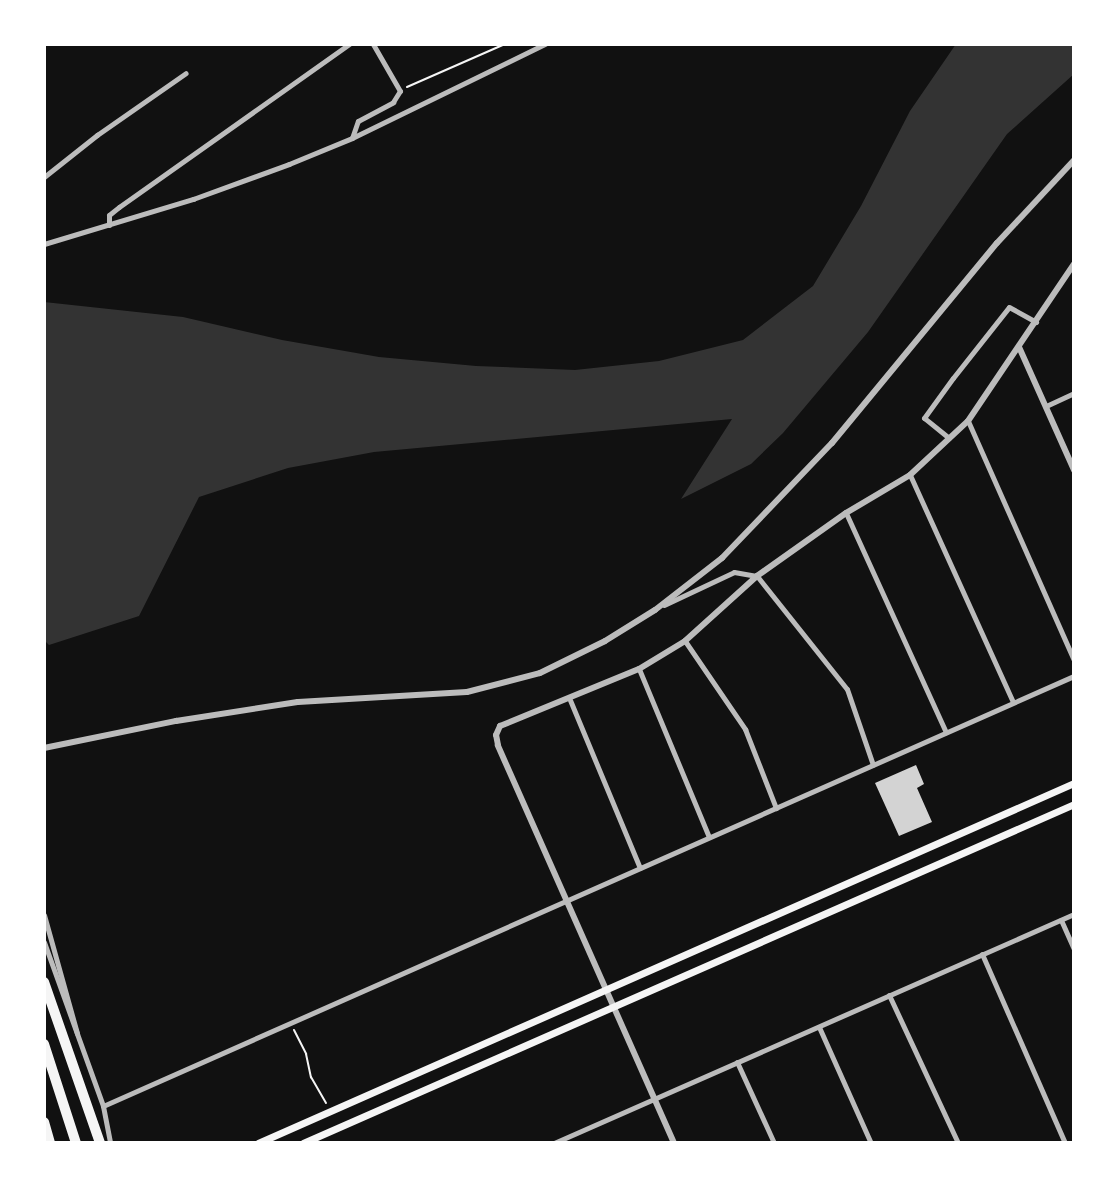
<!DOCTYPE html>
<style>
body{margin:0}
#map{position:relative;width:1118px;height:1187px;overflow:hidden;background:#111;font-family:"Asap Condensed",sans-serif}
div>[style]{position:absolute}
[style*='--x']{left:calc(var(--x)*1px);top:calc(var(--y)*1px);width:calc(var(--w)*1px);rotate:calc(var(--a)*1deg)}
.water>*{inset:0;background:#333}
.building>*{inset:0;background:#d3d3d3}
.path>*{height:2px;margin:-1px;padding:0 1px;transform-origin:1px;border-radius:1px;background:#f5f5f5}
.minor>*{height:5px;margin:-2.5px;padding:0 2.5px;transform-origin:2.5px;border-radius:2.5px;background:#bcbcbc}
.tertiary>*{height:6px;margin:-3px;padding:0 3px;transform-origin:3px;border-radius:3px;background:#bcbcbc}
.secondary>*{height:7px;margin:-3.5px;padding:0 3.5px;transform-origin:3.5px;border-radius:3.5px;background:#f5f5f5}
.motorway>*{height:10px;margin:-5px;padding:0 5px;transform-origin:5px;border-radius:5px;background:#f5f5f5}
span{translate:-50% -50%;white-space:nowrap;text-align:center;line-height:1.15;-webkit-text-stroke:7px #fff;paint-order:stroke}
.frame{position:absolute;inset:0;border:46px solid #fff;pointer-events:none}
</style>
<div id="map">
<div class="water">
<i style="clip-path:polygon(956px 44px,1074px 44px,1074px 74px,1007px 134px,868px 332px,783px 433px,751px 464px,681px 499px,732px 419px,374px 452px,288px 468px,199px 497px,139px 616px,49px 645px,44px 640px,44px 302px,183px 317px,282px 340px,379px 357px,476px 366px,575px 370px,659px 361px,743px 340px,813px 286px,861px 206px,910px 111px)"></i>
</div>
<div class="building">
<i style="clip-path:polygon(916px 765px,924px 784px,917px 788px,932px 822px,899px 836px,875px 783px)"></i>
</div>
<div class="path">
<i style="--x:407;--y:87;--w:107;--a:-23.7"></i>
<i style="--x:294;--y:1030;--w:27;--a:63"></i>
<i style="--x:306;--y:1054;--w:24;--a:78"></i>
<i style="--x:311;--y:1077;--w:30;--a:60"></i>
</div>
<div class="minor">
<i style="--x:352;--y:138;--w:18;--a:-71"></i>
<i style="--x:358;--y:121;--w:40;--a:-28"></i>
<i style="--x:393;--y:102;--w:13;--a:-58"></i>
<i style="--x:400;--y:91;--w:54;--a:-119.9"></i>
<i style="--x:44;--y:177;--w:68;--a:-38.4"></i>
<i style="--x:97;--y:135;--w:108;--a:-34.9"></i>
<i style="--x:109;--y:225;--w:10;--a:-90"></i>
<i style="--x:109;--y:215;--w:13;--a:-39"></i>
<i style="--x:119;--y:207;--w:282;--a:-35.3"></i>
<i style="--x:44;--y:244;--w:156;--a:-16.8"></i>
<i style="--x:193;--y:199;--w:102;--a:-20"></i>
<i style="--x:289;--y:164;--w:68;--a:-22.4"></i>
<i style="--x:352;--y:138;--w:215;--a:-26"></i>
<i style="--x:1046;--y:406;--w:31;--a:-25"></i>
<i style="--x:968;--y:421;--w:261;--a:66.1"></i>
<i style="--x:949;--y:438;--w:32;--a:-141"></i>
<i style="--x:924;--y:418;--w:49;--a:-54.1"></i>
<i style="--x:953;--y:378;--w:90;--a:-51.7"></i>
<i style="--x:1009;--y:307;--w:31;--a:29"></i>
<i style="--x:910;--y:475;--w:249;--a:65.6"></i>
<i style="--x:846;--y:513;--w:241;--a:65.5"></i>
<i style="--x:664;--y:605;--w:77;--a:-25.2"></i>
<i style="--x:734;--y:572;--w:23;--a:10"></i>
<i style="--x:757;--y:576;--w:144;--a:51.5"></i>
<i style="--x:847;--y:689;--w:80;--a:71.1"></i>
<i style="--x:685;--y:641;--w:107;--a:55.7"></i>
<i style="--x:745;--y:729;--w:85;--a:68.6"></i>
<i style="--x:639;--y:669;--w:182;--a:67.4"></i>
<i style="--x:570;--y:700;--w:182;--a:67.4"></i>
<i style="--x:44;--y:915;--w:123;--a:74.4"></i>
<i style="--x:1061;--y:920;--w:32;--a:66"></i>
<i style="--x:44;--y:942;--w:174;--a:70.2"></i>
<i style="--x:103;--y:1106;--w:38;--a:79"></i>
<i style="--x:982;--y:954;--w:206;--a:66.3"></i>
<i style="--x:889;--y:995;--w:163;--a:65"></i>
<i style="--x:819;--y:1027;--w:127;--a:65.9"></i>
<i style="--x:737;--y:1062;--w:89;--a:65.4"></i>
<i style="--x:103;--y:1106;--w:1062;--a:-23.89"></i>
<i style="--x:554;--y:1143;--w:568;--a:-23.77"></i>
</div>
<div class="tertiary">
<i style="--x:1019;--y:347;--w:135;--a:65.9"></i>
<i style="--x:44;--y:748;--w:135;--a:-11.6"></i>
<i style="--x:176;--y:721;--w:123;--a:-8.9"></i>
<i style="--x:298;--y:702;--w:169;--a:-3.4"></i>
<i style="--x:467;--y:692;--w:75;--a:-14.6"></i>
<i style="--x:540;--y:673;--w:72;--a:-26.2"></i>
<i style="--x:605;--y:641;--w:59;--a:-31.8"></i>
<i style="--x:655;--y:610;--w:85;--a:-37.8"></i>
<i style="--x:722;--y:558;--w:159;--a:-46.3"></i>
<i style="--x:832;--y:443;--w:259;--a:-50.5"></i>
<i style="--x:997;--y:243;--w:113;--a:-47.1"></i>
<i style="--x:674;--y:1143;--w:435;--a:-113.9"></i>
<i style="--x:498;--y:745;--w:10;--a:-101"></i>
<i style="--x:496;--y:735;--w:10;--a:-66"></i>
<i style="--x:500;--y:726;--w:150;--a:-22.3"></i>
<i style="--x:639;--y:669;--w:54;--a:-31.3"></i>
<i style="--x:685;--y:641;--w:97;--a:-42.1"></i>
<i style="--x:757;--y:576;--w:109;--a:-35.3"></i>
<i style="--x:846;--y:513;--w:74;--a:-30.7"></i>
<i style="--x:910;--y:475;--w:79;--a:-43"></i>
<i style="--x:968;--y:421;--w:189;--a:-56"></i>
</div>
<div class="secondary">
<i style="--x:258;--y:1143;--w:892;--a:-23.81"></i>
<i style="--x:303;--y:1143;--w:842;--a:-23.73"></i>
</div>
<div class="motorway">
<i style="--x:44;--y:982;--w:170;--a:70.8"></i>
<i style="--x:44;--y:1044;--w:104;--a:72.1"></i>
<i style="--x:44;--y:1122;--w:22;--a:74"></i>
</div>
<div class="frame"></div>
</div>
